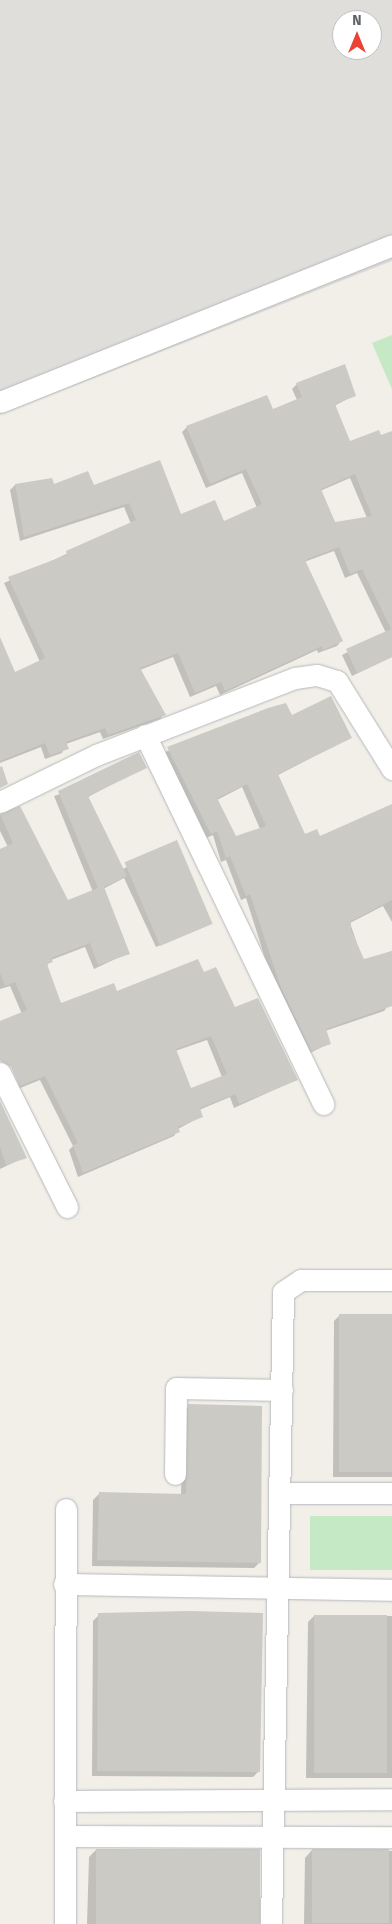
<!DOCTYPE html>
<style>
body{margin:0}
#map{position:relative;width:392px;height:1924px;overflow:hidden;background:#f1efe8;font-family:"Fira Sans",sans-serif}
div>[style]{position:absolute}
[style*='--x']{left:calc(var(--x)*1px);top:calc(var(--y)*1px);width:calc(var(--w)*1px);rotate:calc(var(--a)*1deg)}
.industrial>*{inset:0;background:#e0deda}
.green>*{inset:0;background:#c5e8c5;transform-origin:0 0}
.shadow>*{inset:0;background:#0003}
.building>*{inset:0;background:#cccac5;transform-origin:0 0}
.roads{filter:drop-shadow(0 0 1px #b5b8bc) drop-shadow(0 0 1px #b5b8bc)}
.minor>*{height:21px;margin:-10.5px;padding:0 10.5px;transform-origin:10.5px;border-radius:10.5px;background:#fff}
span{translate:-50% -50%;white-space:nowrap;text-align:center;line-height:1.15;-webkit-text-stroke:5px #fff;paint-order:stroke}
.north{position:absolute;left:332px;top:10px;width:50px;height:50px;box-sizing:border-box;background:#fff;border:1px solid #bfc1c3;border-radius:50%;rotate:0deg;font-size:14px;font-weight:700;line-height:20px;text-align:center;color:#5f6368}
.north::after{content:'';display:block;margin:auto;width:18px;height:22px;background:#ea4335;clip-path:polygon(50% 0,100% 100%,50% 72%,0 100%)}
</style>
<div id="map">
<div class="industrial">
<i style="clip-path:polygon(evenodd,0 0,392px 0,392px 261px,0 415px,0 0,342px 20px,372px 20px,372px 50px,342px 50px,342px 20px)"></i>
</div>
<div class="green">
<i style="clip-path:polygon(392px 335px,392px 389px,372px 343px)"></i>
<i style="left:310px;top:1516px;width:82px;height:54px"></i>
</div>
<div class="shadow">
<i style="clip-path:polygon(evenodd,297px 384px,355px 395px,334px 406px,349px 443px,392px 436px,392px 657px,352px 676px,342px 655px,386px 633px,357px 573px,345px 578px,334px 551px,304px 562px,341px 641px,337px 646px,318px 653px,317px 650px,220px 695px,216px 686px,190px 697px,173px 657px,140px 670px,164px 714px,160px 719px,103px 739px,100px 732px,66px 744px,62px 753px,45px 759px,41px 747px,0 763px,0 644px,14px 673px,40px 662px,4px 583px,131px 524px,124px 507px,20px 541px,10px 490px,15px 485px,93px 487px,180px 516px,224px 522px,257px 508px,242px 473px,206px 488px,182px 432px,187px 427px,272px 411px,297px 400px,292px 389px,297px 384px,350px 478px,367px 518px,335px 523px,320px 491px,350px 478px)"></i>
<i style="clip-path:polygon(evenodd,269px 709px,350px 738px,278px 775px,304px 835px,319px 838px,392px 806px,392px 922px,383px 906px,350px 923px,363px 961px,392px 951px,392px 1001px,384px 1011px,325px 1031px,330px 1043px,306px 1055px,276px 993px,246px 898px,241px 900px,226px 860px,221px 862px,213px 835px,206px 838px,163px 753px,269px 709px,242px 787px,260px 829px,235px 837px,217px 800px,242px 787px)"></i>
<i style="clip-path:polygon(evenodd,145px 767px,88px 797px,123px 869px,176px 841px,211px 924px,156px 947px,124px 878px,103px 889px,128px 953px,94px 969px,85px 947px,51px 960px,46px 967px,60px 1005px,203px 974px,296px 1080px,234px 1108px,230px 1097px,199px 1110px,202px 1116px,178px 1129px,174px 1136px,78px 1177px,69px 1150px,73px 1146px,40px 1080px,20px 1088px,0 1036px,0 1022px,22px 1014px,10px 986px,0 989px,0 850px,8px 847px,0 831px,0 815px,20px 808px,67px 902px,93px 892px,54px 796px,145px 767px,207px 1040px,222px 1077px,191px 1089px,175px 1051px,207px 1040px)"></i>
<i style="clip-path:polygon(0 1105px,25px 1157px,0 1169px)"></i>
<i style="clip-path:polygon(340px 1315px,392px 1315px,392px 1477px,333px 1477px,334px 1321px)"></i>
<i style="clip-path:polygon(189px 1406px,260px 1562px,254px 1568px,92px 1566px,93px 1500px,99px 1494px,181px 1495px,183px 1412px)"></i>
<i style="clip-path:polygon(99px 1615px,259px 1771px,253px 1777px,92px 1776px,93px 1621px)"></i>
<i style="clip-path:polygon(314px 1616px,392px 1616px,392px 1778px,306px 1778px,308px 1622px)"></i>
<i style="clip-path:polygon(96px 1850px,257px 1924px,87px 1924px,89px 1857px)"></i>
<i style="clip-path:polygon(312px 1850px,392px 1851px,392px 1924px,304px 1924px,305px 1858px)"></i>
</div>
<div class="building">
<i style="clip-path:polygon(evenodd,345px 364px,356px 396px,335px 404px,350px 441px,379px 430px,381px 435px,392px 431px,392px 657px,357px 673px,346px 649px,391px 629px,362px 569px,350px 574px,339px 547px,305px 560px,343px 641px,323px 650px,322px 646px,225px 691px,221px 682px,195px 693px,178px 653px,140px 668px,166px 715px,108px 735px,105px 728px,66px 742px,69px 749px,50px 755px,45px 743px,0 761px,0 637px,15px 672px,45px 658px,8px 577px,67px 555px,66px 551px,136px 520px,129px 503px,24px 537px,15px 484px,52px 478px,54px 484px,88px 471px,94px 485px,160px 460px,181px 514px,215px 500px,224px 521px,262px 504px,246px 469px,210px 484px,186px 426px,267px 395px,273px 409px,302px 397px,296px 383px,345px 364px,355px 474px,372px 516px,335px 522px,321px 489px,355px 474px)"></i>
<i style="clip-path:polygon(evenodd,331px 696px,352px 738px,278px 774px,305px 834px,317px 829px,320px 836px,392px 804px,392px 900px,351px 921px,351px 930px,364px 959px,392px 951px,392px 1006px,326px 1029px,331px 1044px,311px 1051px,281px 988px,250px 894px,246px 896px,230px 856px,226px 858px,217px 831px,211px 834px,167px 747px,268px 708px,286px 703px,292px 715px,331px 696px,247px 784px,266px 826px,236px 836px,217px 798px,247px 784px)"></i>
<i style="clip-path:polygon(evenodd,139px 752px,147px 768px,88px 796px,127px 876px,104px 887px,130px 954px,98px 965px,90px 943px,51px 958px,53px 962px,47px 964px,61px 1003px,114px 983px,117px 991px,198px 959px,204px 972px,216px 967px,235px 1007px,258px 998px,298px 1080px,239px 1104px,235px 1094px,200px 1108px,203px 1117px,178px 1127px,180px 1132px,83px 1173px,73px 1145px,78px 1143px,45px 1076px,20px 1086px,11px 1067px,0 1061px,0 1021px,27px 1010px,15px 982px,5px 986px,0 973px,0 849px,13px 843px,0 814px,20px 806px,68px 900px,98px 888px,58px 791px,139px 752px,211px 1036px,227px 1074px,191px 1088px,176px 1049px,211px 1036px)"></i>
<i style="clip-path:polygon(2px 766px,8px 784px,0 788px,0 767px)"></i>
<i style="left:177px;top:840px;width:91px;height:57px;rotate:67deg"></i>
<i style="clip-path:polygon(0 1101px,27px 1158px,6px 1165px,0 1147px)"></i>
<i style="left:339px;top:1314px;width:53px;height:158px"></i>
<i style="clip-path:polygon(188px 1404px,262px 1406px,261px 1563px,97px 1560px,99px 1492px,186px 1494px)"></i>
<i style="clip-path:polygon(189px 1611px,263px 1613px,260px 1772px,97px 1771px,98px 1613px)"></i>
<i style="left:314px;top:1615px;width:73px;height:158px"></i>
<i style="left:96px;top:1849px;width:164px;height:75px"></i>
<i style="left:312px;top:1849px;width:77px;height:74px"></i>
</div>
<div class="roads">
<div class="minor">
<i style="--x:0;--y:402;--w:422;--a:-21.8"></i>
<i style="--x:145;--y:735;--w:410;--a:64.2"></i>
<i style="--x:0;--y:802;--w:107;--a:-26.1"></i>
<i style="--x:96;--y:755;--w:213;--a:-21.2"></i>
<i style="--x:295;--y:678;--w:22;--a:-8"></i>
<i style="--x:317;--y:675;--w:21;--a:17"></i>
<i style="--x:337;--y:681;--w:104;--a:58"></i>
<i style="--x:0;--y:1073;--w:150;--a:63.4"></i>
<i style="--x:175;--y:1474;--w:86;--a:-89.3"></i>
<i style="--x:176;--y:1388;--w:106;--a:1.1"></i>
<i style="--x:279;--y:1493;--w:113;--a:0"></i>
<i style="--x:64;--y:1584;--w:328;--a:1"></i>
<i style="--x:64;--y:1801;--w:328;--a:-0.3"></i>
<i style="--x:65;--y:1836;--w:327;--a:0.2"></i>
<i style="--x:65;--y:1924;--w:415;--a:-89.9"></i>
<i style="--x:271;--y:1924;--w:632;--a:-88.91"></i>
<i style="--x:283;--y:1292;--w:22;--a:-34"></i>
<i style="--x:301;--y:1280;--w:91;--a:0"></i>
</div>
</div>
<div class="north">N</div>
</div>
